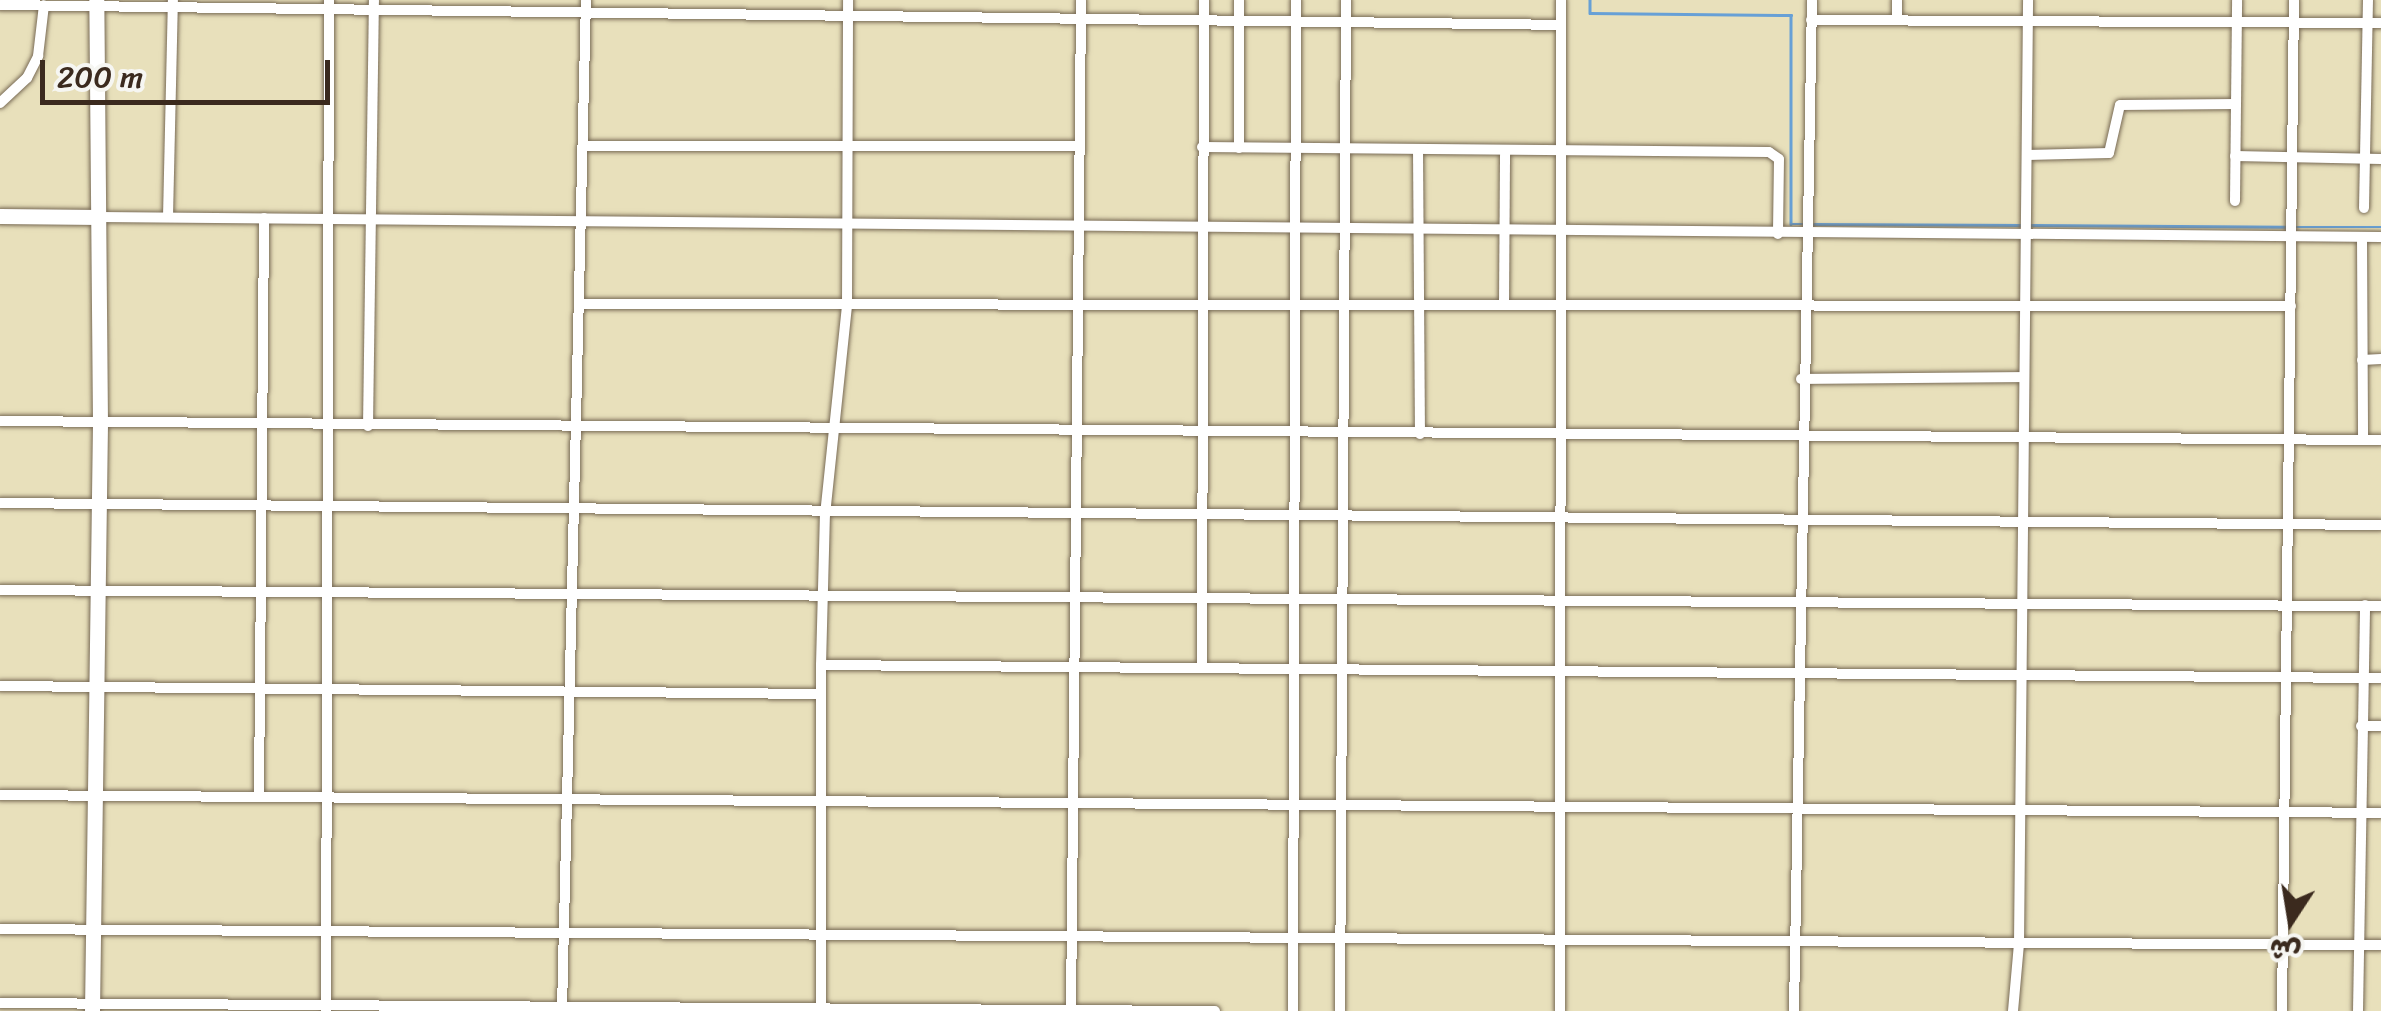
<!DOCTYPE html>
<meta charset="utf-8">
<style>
body{margin:0}
#map{position:relative;width:2381px;height:1011px;overflow:hidden;background:#e8e0bb;font-family:Sriracha,"Playpen Sans Arabic",sans-serif}
div>[style]{position:absolute}
[style*='--x']{left:calc(var(--x)*1px);top:calc(var(--y)*1px);width:calc(var(--w)*1px);rotate:calc(var(--a)*1deg)}
.stream>*{height:2.5px;margin:-1.25px;padding:0 1.25px;transform-origin:1.25px;border-radius:1.25px;background:#67a0d6}
.roads{filter:drop-shadow(0 0 2px #786a55) drop-shadow(0 0 2px #786a55)}
.street>*{height:10px;margin:-5px;padding:0 5px;transform-origin:5px;border-radius:5px;background:#fff}
.secondary>*{height:15px;margin:-7.5px;padding:0 7.5px;transform-origin:7.5px;border-radius:7.5px;background:#fff}
span{translate:-50% -50%;white-space:nowrap;text-align:center;line-height:1.15;-webkit-text-stroke:9px #f6f6f2;paint-order:stroke}
.north{position:absolute;left:2241px;top:871px;width:100px;height:100px;-webkit-text-stroke:8px #f6f6f2;paint-order:stroke;rotate:192deg;font-size:28px;font-weight:700;line-height:40px;text-align:center;color:#3b2a1e}
.north::after{content:'';display:block;margin:auto;width:35px;height:45px;background:#3b2a1e;clip-path:polygon(50% 0,100% 100%,50% 72%,0 100%)}
.scale{position:absolute;left:40px;top:60px;width:290px;height:45px;box-sizing:border-box;border:5px solid #3b2a1e;border-top:0;padding-left:12px;font-size:30px;line-height:35px;white-space:nowrap;color:#3b2a1e;-webkit-text-stroke:8px #f6f6f2;paint-order:stroke}
</style>
<div id="map">
<div class="stream">
<i style="--x:1590;--y:0;--w:13;--a:90"></i>
<i style="--x:1590;--y:13;--w:201;--a:0.6"></i>
<i style="--x:1791;--y:15;--w:209;--a:90"></i>
<i style="--x:1791;--y:224;--w:15;--a:0"></i>
<i style="--x:1814;--y:224;--w:207;--a:0.3"></i>
<i style="--x:2029;--y:225;--w:257;--a:0.4"></i>
<i style="--x:2294;--y:227;--w:87;--a:0"></i>
</div>
<div class="roads">
<div class="street">
<i style="--x:0;--y:5;--w:1561;--a:0.73"></i>
<i style="--x:1811;--y:20;--w:570;--a:0.3"></i>
<i style="--x:1897;--y:20;--w:20;--a:-90"></i>
<i style="--x:0;--y:103;--w:37;--a:-43"></i>
<i style="--x:27;--y:78;--w:25;--a:-63"></i>
<i style="--x:38;--y:56;--w:51;--a:-83.3"></i>
<i style="--x:584;--y:146;--w:496;--a:0"></i>
<i style="--x:1202;--y:147;--w:567;--a:0.51"></i>
<i style="--x:1769;--y:152;--w:12;--a:35"></i>
<i style="--x:1779;--y:159;--w:75;--a:90.8"></i>
<i style="--x:1239;--y:148;--w:148;--a:-90"></i>
<i style="--x:1418;--y:150;--w:284;--a:89.6"></i>
<i style="--x:2027;--y:155;--w:82;--a:-1.4"></i>
<i style="--x:2109;--y:153;--w:49;--a:-77.1"></i>
<i style="--x:2120;--y:105;--w:116;--a:-0.5"></i>
<i style="--x:2235;--y:156;--w:146;--a:1.2"></i>
<i style="--x:2235;--y:201;--w:201;--a:-89.4"></i>
<i style="--x:2364;--y:208;--w:208;--a:-88.9"></i>
<i style="--x:99;--y:217;--w:2282;--a:0.5"></i>
<i style="--x:168;--y:217;--w:217;--a:-88.7"></i>
<i style="--x:2362;--y:237;--w:203;--a:89.7"></i>
<i style="--x:1504;--y:303;--w:153;--a:-89.6"></i>
<i style="--x:581;--y:304;--w:1710;--a:0.07"></i>
<i style="--x:2362;--y:360;--w:19;--a:-3"></i>
<i style="--x:1801;--y:379;--w:223;--a:-0.5"></i>
<i style="--x:0;--y:421;--w:2381;--a:0.46"></i>
<i style="--x:368;--y:426;--w:426;--a:-89.2"></i>
<i style="--x:0;--y:503;--w:2381;--a:0.53"></i>
<i style="--x:0;--y:590;--w:2381;--a:0.39"></i>
<i style="--x:821;--y:665;--w:1560;--a:0.48"></i>
<i style="--x:1202;--y:666;--w:666;--a:-89.83"></i>
<i style="--x:0;--y:686;--w:821;--a:0.56"></i>
<i style="--x:2361;--y:726;--w:20;--a:0"></i>
<i style="--x:0;--y:795;--w:2381;--a:0.43"></i>
<i style="--x:259;--y:796;--w:578;--a:-89.5"></i>
<i style="--x:0;--y:929;--w:2381;--a:0.39"></i>
<i style="--x:0;--y:1003;--w:1215;--a:0.38"></i>
<i style="--x:562;--y:1009;--w:1009;--a:-88.64"></i>
<i style="--x:326;--y:1011;--w:1011;--a:-89.83"></i>
<i style="--x:821;--y:1011;--w:346;--a:-90"></i>
<i style="--x:821;--y:665;--w:150;--a:-88.5"></i>
<i style="--x:825;--y:515;--w:211;--a:-84"></i>
<i style="--x:847;--y:305;--w:305;--a:-89.8"></i>
<i style="--x:1071;--y:1011;--w:1011;--a:-89.43"></i>
<i style="--x:1293;--y:1011;--w:1011;--a:-89.83"></i>
<i style="--x:1340;--y:1011;--w:1011;--a:-89.66"></i>
<i style="--x:1560;--y:1011;--w:1011;--a:-89.94"></i>
<i style="--x:1794;--y:1011;--w:1011;--a:-88.98"></i>
<i style="--x:2013;--y:1011;--w:67;--a:-84.9"></i>
<i style="--x:2019;--y:944;--w:944;--a:-89.45"></i>
<i style="--x:2282;--y:1011;--w:1011;--a:-89.32"></i>
<i style="--x:2358;--y:1011;--w:406;--a:-89"></i>
</div>
<div class="secondary">
<i style="--x:0;--y:216;--w:99;--a:0.6"></i>
<i style="--x:92;--y:1011;--w:588;--a:-89.22"></i>
<i style="--x:100;--y:423;--w:423;--a:-90.5"></i>
</div>
</div>
<div class="north">ش</div>
<div class="scale">200 m</div>
</div>
